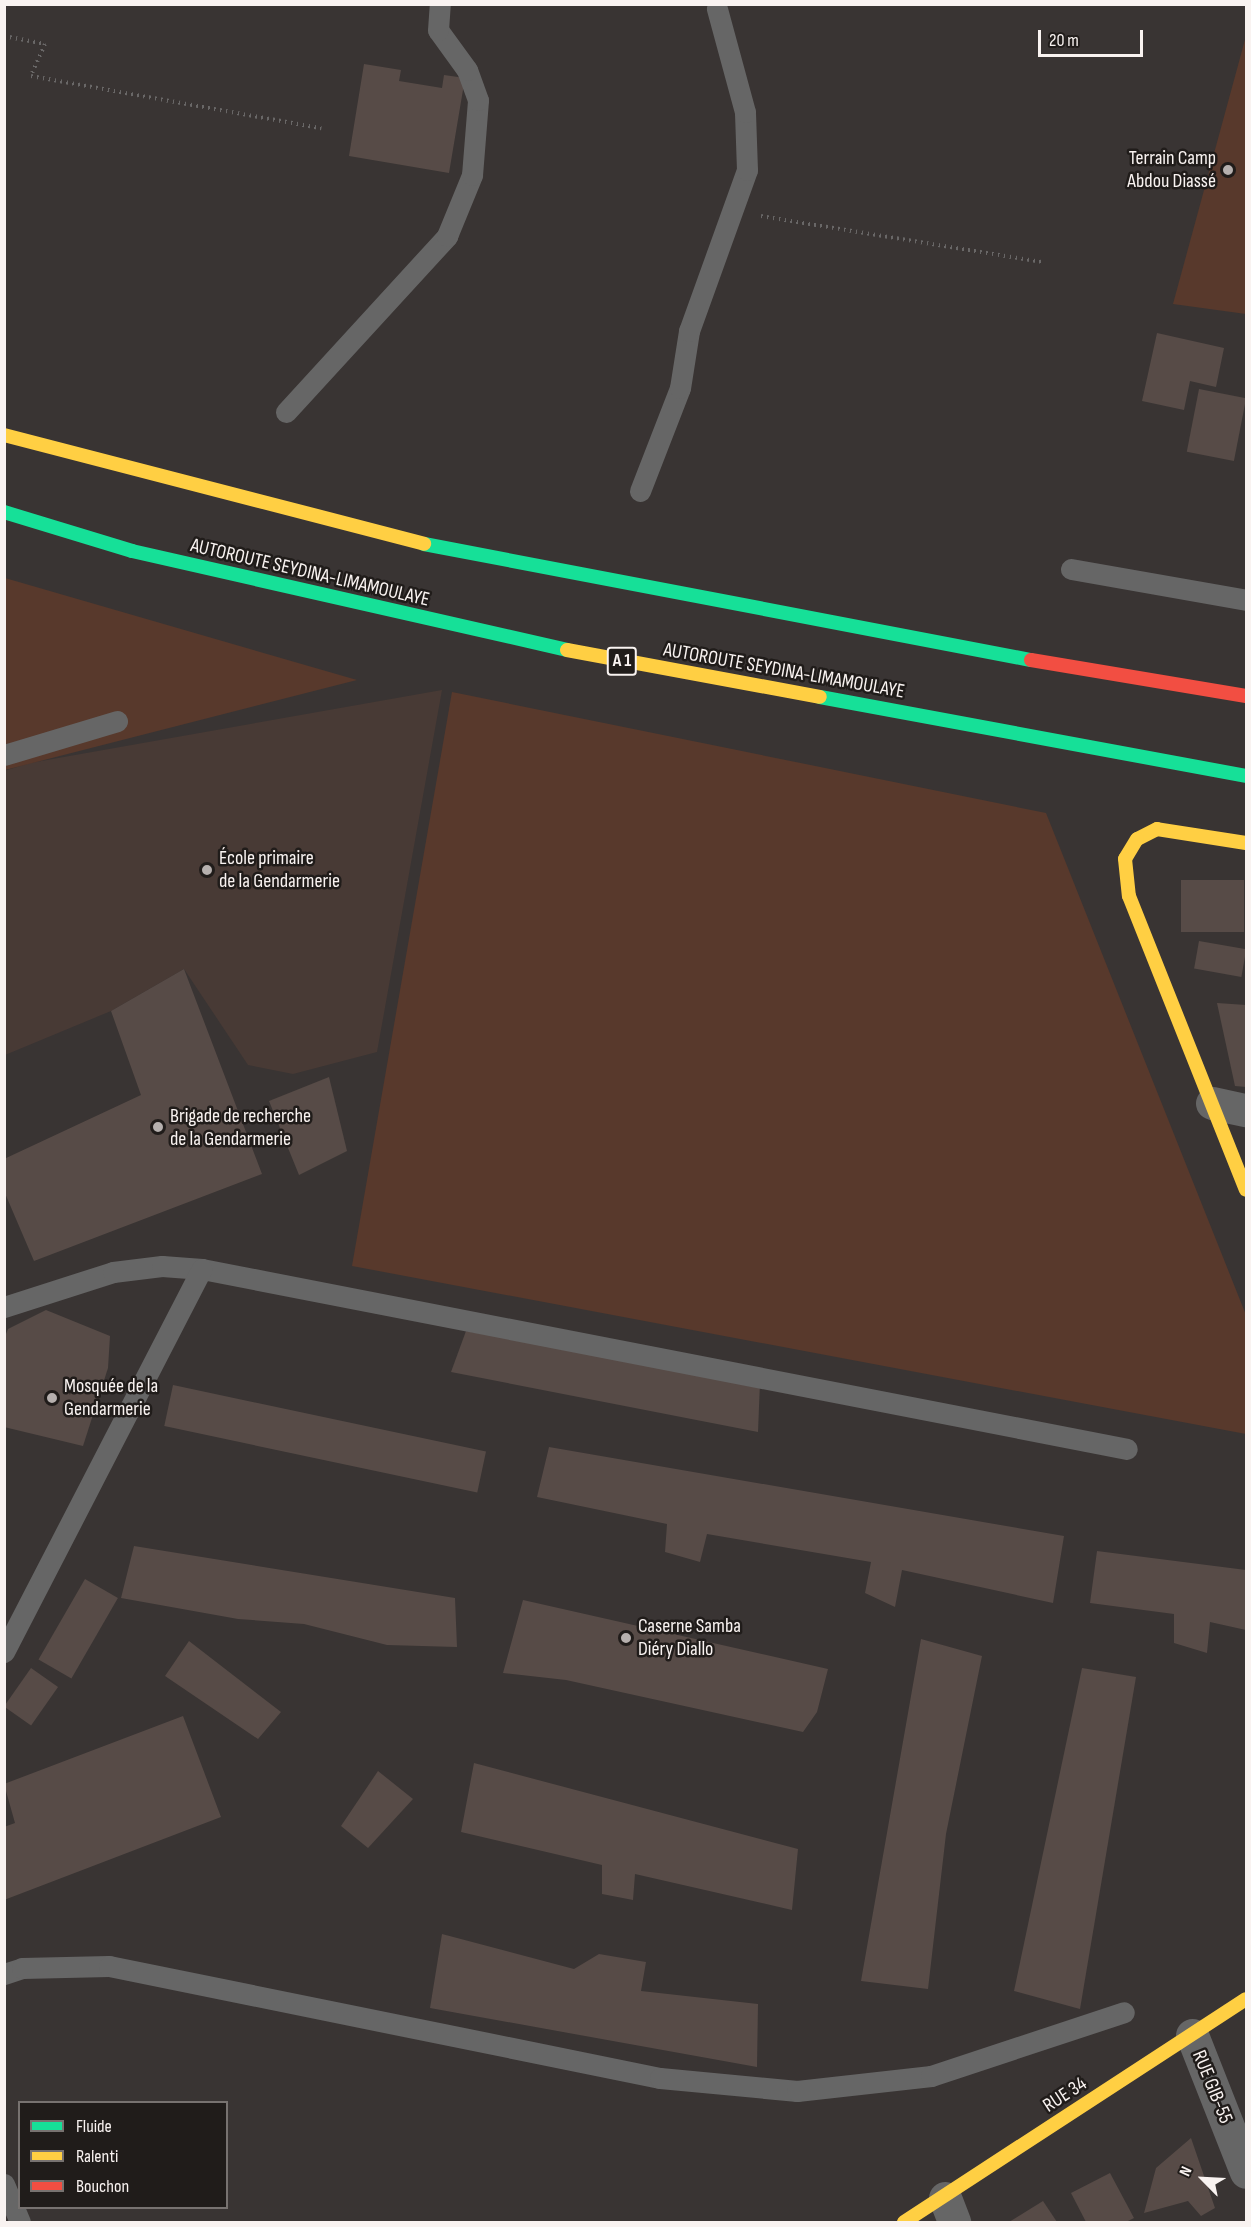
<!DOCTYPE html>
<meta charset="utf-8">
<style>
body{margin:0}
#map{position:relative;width:1251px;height:2227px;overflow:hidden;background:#393433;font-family:"Sofia Sans Condensed",sans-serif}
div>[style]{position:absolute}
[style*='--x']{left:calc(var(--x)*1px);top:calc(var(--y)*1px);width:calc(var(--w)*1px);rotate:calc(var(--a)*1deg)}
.built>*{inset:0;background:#483a35}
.green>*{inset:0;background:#58392c}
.building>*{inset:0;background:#574b47;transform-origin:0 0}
.path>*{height:4px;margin-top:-2px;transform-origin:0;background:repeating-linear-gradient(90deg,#696767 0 1.5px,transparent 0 6px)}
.lane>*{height:21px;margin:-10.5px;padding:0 10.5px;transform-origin:10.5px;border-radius:10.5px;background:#666}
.street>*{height:33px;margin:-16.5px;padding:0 16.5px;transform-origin:16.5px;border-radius:16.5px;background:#666}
.fast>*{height:14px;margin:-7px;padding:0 7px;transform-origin:7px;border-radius:7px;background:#16e098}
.slow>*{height:14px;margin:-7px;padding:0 7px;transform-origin:7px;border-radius:7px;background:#ffcf43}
.jam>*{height:14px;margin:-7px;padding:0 7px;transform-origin:7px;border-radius:7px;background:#f24e42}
.dots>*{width:16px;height:16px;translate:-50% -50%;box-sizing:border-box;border:3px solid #201c1a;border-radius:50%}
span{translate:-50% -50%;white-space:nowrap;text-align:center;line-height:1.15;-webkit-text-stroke:5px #201c1a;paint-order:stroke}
.shield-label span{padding:2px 4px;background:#201c1a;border:2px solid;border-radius:4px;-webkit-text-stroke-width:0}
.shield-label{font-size:18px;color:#f9f3f1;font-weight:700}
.poi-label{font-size:20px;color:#f9f3f1}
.right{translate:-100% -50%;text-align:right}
.left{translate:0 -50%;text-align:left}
.street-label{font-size:20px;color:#f9f3f1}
.frame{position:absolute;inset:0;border:6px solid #f9f3f1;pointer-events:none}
.legend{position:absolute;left:18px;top:2101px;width:210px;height:108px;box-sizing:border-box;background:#201c1a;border:2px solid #777270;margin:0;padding:8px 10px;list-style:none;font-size:18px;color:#f9f3f1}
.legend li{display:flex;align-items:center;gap:12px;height:30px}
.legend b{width:30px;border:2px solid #777270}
.north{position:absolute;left:1173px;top:2149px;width:60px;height:60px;-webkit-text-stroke:4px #201c1a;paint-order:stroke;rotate:294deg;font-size:16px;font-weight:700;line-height:24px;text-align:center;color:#f9f3f1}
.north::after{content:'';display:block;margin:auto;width:21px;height:27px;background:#f9f3f1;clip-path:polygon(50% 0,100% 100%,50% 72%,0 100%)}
.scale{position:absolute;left:1038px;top:30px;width:105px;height:27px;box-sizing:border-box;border:3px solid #f9f3f1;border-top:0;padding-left:8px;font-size:18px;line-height:21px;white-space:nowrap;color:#f9f3f1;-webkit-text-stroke:4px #201c1a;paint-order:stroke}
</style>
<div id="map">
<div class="built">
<i style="clip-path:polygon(442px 690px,377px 1052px,293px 1074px,248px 1065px,184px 969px,111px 1011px,5px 1055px,4px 771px,30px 763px)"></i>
</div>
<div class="green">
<i style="clip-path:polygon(1246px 36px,1246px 314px,1173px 304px)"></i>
<i style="clip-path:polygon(5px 578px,357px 680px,5px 770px)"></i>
<i style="clip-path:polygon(452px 692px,1046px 813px,1246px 1315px,1246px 1434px,352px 1266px)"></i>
</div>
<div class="building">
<i style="clip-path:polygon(364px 64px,401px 70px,399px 81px,442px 88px,444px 75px,465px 78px,449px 173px,349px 156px)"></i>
<i style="clip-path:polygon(1157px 333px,1224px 348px,1216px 387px,1190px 381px,1184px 410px,1142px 401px)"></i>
<i style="left:1199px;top:389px;width:48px;height:64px;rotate:11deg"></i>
<i style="left:1181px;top:880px;width:63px;height:52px"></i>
<i style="left:1199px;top:941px;width:48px;height:28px;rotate:10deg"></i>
<i style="clip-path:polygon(184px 969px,262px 1174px,34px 1261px,4px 1191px,4px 1159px,141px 1095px,111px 1011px)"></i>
<i style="clip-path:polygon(1217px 1003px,1246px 1005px,1246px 1087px,1235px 1086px)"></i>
<i style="clip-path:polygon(329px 1077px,347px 1151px,299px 1175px,269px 1101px)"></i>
<i style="clip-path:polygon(46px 1310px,110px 1336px,108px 1368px,83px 1446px,4px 1427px,4px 1339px,8px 1329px)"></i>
<i style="clip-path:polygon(466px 1331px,760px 1382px,758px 1432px,451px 1372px)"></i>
<i style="left:173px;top:1385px;width:320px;height:42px;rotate:12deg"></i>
<i style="clip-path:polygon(549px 1447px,1064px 1536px,1053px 1603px,902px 1570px,895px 1607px,865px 1593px,871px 1562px,707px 1534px,700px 1562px,665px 1552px,667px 1524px,537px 1497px)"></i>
<i style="clip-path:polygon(134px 1546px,455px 1598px,457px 1647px,387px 1645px,304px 1624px,238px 1619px,121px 1598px)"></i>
<i style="clip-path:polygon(1097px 1551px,1246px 1570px,1246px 1630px,1210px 1622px,1207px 1653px,1174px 1643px,1174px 1614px,1090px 1603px)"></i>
<i style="left:85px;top:1579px;width:38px;height:93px;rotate:30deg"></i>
<i style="clip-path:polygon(523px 1600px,828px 1669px,817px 1712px,803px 1732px,566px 1680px,503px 1673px)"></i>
<i style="clip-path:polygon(921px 1639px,982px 1656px,946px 1834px,928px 1989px,861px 1981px)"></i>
<i style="clip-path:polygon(189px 1641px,281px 1712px,258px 1739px,165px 1676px)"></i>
<i style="left:31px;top:1668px;width:33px;height:47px;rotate:35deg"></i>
<i style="clip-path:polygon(1082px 1668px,1136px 1677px,1080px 2009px,1014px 1991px)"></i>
<i style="clip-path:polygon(183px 1716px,221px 1817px,4px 1900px,4px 1827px,15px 1823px,4px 1784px)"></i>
<i style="clip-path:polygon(474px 1763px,798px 1849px,792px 1910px,635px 1874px,633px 1900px,602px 1894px,602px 1865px,461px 1832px)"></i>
<i style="clip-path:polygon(378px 1771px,413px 1799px,368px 1848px,341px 1826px)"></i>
<i style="clip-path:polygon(442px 1934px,574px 1969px,599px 1954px,646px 1962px,641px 1991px,758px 2004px,757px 2067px,430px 2008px)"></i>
<i style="clip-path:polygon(1191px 2138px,1215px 2208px,1201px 2216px,1188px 2201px,1144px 2213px,1156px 2168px)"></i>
<i style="clip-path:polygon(1110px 2173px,1134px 2218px,1126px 2222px,1086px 2222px,1071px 2193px)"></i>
<i style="clip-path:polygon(1043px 2201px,1057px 2222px,1009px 2222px)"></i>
</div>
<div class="path">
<i style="--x:4;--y:36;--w:42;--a:11"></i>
<i style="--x:45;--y:44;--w:35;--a:114"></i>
<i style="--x:31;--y:76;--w:295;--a:10.2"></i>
<i style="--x:761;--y:216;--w:284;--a:9.3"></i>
</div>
<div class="lane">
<i style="--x:286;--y:412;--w:239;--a:-47.5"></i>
<i style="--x:447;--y:236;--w:66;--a:-67.7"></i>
<i style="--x:472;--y:175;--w:75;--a:-85.4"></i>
<i style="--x:478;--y:100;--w:32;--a:-110"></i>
<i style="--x:467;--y:70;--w:49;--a:-125.9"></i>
<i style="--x:438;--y:30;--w:26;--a:-86"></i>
<i style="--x:640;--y:491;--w:110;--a:-68.8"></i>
<i style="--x:680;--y:388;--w:58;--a:-81"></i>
<i style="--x:689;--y:331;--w:171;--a:-70.2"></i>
<i style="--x:747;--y:170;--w:58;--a:-92"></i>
<i style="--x:745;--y:112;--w:107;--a:-105.2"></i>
<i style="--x:1071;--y:569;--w:178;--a:10"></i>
<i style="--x:4;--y:755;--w:118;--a:-16.7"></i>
<i style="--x:4;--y:1307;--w:114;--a:-17.8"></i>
<i style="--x:113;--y:1272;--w:49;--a:-7"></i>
<i style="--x:162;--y:1266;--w:40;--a:4.3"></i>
<i style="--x:202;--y:1269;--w:942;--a:11.01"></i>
<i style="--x:4;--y:1652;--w:431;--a:-62.7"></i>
<i style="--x:4;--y:1974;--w:19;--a:-18"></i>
<i style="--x:22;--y:1968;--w:87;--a:-1.3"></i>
<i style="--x:109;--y:1966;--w:562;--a:11.49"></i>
<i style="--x:660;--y:2078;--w:138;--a:5.4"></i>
<i style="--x:797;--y:2091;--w:135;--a:-6.4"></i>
<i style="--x:931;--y:2076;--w:203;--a:-18.3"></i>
<i style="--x:4;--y:2184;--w:41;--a:67.2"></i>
</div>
<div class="street">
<i style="--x:1212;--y:1103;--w:35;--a:12"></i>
<i style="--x:1192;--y:2035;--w:147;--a:68.5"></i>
<i style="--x:945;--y:2198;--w:26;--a:69"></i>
</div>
<div class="fast">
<i style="--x:4;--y:512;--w:134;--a:16.9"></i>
<i style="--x:132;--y:551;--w:446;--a:12.8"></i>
<i style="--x:424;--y:544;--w:618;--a:10.82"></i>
<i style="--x:820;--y:697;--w:433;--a:10.5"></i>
</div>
<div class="slow">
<i style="--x:4;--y:435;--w:434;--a:14.5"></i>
<i style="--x:567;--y:650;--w:257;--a:10.5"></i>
<i style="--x:1246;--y:843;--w:90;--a:-171.1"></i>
<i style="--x:1157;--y:829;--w:22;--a:153"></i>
<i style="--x:1137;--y:839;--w:23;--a:121"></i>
<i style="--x:1125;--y:859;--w:37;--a:84"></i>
<i style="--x:1129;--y:896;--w:316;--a:68.3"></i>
<i style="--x:904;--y:2222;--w:408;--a:-33.1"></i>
</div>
<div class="jam">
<i style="--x:1031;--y:660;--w:218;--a:9.5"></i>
</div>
<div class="dots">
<i style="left:1228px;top:170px;background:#b6b0ae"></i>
<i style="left:207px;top:870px;background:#b6b0ae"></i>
<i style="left:158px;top:1127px;background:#b6b0ae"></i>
<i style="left:52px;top:1398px;background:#b6b0ae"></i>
<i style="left:626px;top:1638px;background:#b6b0ae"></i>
</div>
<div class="shield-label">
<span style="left:622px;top:661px">A 1</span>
</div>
<div class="poi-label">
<span class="right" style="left:1216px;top:170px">Terrain Camp<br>Abdou Diassé</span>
<span class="left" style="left:219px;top:870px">École primaire<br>de la Gendarmerie</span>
<span class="left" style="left:170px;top:1128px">Brigade de recherche<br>de la Gendarmerie</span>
<span class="left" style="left:64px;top:1398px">Mosquée de la<br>Gendarmerie</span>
<span class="left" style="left:638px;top:1638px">Caserne Samba<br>Diéry Diallo</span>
</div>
<div class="street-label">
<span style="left:310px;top:573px;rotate:13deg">AUTOROUTE SEYDINA-LIMAMOULAYE</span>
<span style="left:784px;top:671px;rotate:10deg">AUTOROUTE SEYDINA-LIMAMOULAYE</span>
<span style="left:1212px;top:2087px;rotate:68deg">RUE GIB-55</span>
<span style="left:1065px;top:2095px;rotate:-33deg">RUE 34</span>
</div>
<div class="frame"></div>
<ul class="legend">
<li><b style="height:8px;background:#16e098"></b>Fluide</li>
<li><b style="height:8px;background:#ffcf43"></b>Ralenti</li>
<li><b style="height:8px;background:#f24e42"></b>Bouchon</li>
</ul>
<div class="north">N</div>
<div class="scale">20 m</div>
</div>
